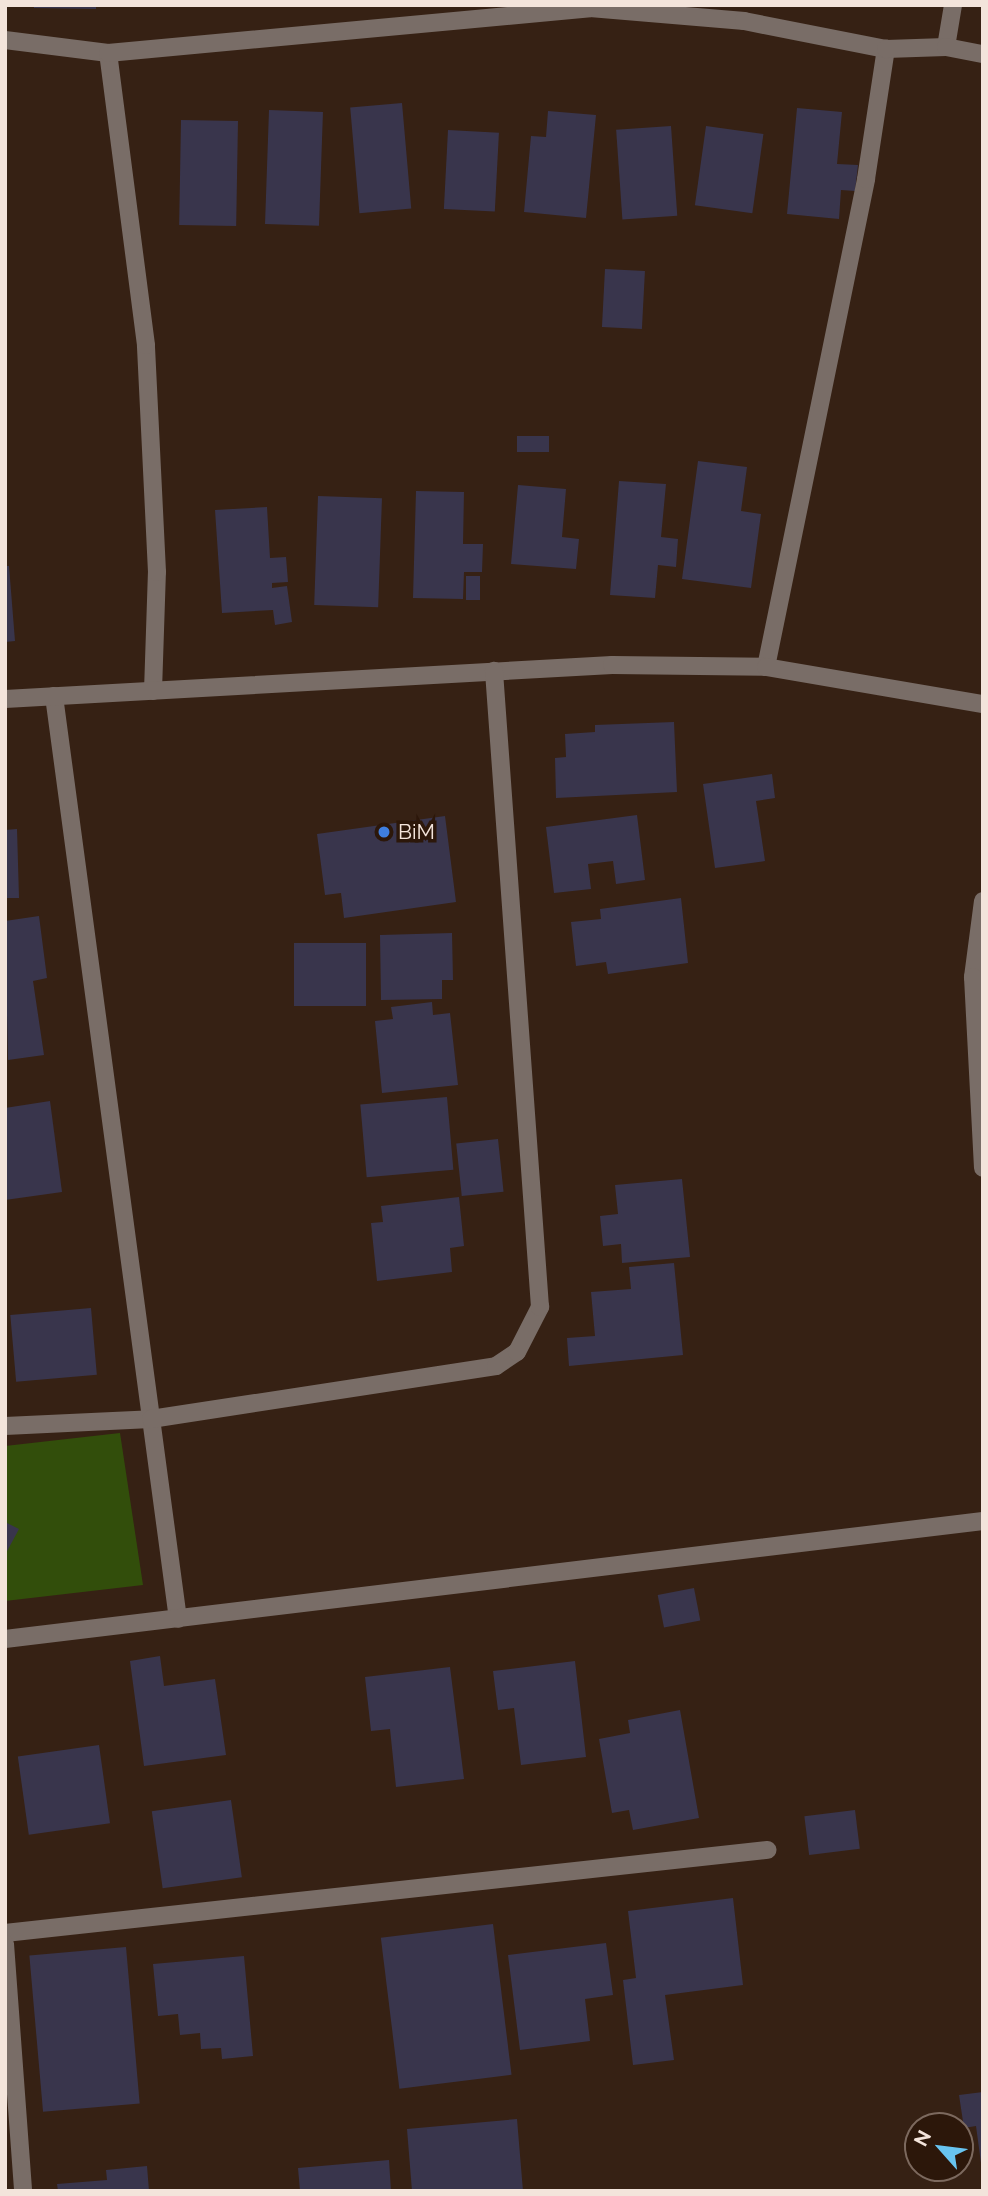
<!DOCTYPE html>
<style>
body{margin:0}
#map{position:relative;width:988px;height:2196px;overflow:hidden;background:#362114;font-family:Raleway,sans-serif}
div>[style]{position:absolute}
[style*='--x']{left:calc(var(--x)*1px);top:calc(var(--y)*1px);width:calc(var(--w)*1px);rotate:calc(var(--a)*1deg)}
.green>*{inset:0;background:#324e0b}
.building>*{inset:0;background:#39354c;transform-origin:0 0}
.minor>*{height:18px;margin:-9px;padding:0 9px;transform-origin:9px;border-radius:9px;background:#796d67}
.dots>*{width:19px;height:19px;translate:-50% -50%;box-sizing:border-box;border:4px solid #2c170a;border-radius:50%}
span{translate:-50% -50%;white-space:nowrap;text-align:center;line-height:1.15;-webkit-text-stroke:7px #2c170a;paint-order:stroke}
.poi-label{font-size:21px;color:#f3e4db}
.left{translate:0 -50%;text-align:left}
.frame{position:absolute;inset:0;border:7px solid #f3e4db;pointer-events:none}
.north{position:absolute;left:904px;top:2112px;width:70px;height:70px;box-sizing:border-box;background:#2c170a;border:2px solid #7c695e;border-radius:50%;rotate:298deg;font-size:19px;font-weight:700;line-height:28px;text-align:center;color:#f3e4db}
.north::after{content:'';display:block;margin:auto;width:24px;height:32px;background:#68c4f0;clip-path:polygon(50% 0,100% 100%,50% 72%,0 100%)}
</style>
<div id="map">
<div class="green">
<i style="clip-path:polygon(120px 1433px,143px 1585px,5px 1601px,5px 1446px)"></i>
</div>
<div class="building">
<i style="clip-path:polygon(34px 5px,96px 5px,96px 9px,34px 8px)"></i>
<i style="left:402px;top:103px;width:106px;height:52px;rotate:85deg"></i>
<i style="clip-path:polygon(797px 108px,842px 112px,837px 164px,858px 165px,855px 191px,841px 190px,839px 219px,787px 214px)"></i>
<i style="left:269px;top:110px;width:54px;height:114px;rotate:2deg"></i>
<i style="clip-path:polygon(548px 111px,596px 115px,586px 218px,524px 212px,531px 136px,546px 137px)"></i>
<i style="left:181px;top:120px;width:57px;height:105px;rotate:1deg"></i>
<i style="left:671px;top:126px;width:90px;height:55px;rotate:86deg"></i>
<i style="left:706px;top:126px;width:58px;height:80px;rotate:8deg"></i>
<i style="left:448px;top:130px;width:51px;height:79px;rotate:3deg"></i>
<i style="left:605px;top:269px;width:40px;height:58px;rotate:3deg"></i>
<i style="left:517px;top:436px;width:32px;height:16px"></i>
<i style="clip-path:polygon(698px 461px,747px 467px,741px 511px,761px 514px,751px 588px,682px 579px)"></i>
<i style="clip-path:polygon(619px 481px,666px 484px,661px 537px,678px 539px,676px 567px,658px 565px,655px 598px,610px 595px)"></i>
<i style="clip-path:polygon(518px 485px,566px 489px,562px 537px,579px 539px,576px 569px,511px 564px)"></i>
<i style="clip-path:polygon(416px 491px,464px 492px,463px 544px,483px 544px,482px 572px,464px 572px,463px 599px,413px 598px)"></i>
<i style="left:318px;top:496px;width:64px;height:109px;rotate:2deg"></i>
<i style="clip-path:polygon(267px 507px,270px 558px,286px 557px,288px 582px,272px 583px,272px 588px,287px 586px,292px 622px,275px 625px,273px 610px,222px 613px,215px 510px)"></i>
<i style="clip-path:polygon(5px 566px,9px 566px,15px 641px,5px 642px)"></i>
<i style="left:466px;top:576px;width:14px;height:24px"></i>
<i style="clip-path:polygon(674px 722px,677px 792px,556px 798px,555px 758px,566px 757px,565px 734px,595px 732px,595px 725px)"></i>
<i style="clip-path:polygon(772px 774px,775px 798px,756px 801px,765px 861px,715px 868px,703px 784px)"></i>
<i style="clip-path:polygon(637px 815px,645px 880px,616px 884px,613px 861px,588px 864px,591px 889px,554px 893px,546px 827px)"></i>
<i style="clip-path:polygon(445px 816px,456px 902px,344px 918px,341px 893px,325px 895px,317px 834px)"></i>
<i style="clip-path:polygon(17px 829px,19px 898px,5px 898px,5px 830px)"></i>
<i style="clip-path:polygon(681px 898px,688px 963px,608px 974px,606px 962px,576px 966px,571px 922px,601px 919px,600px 909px)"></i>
<i style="clip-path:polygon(39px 916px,47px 978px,33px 981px,44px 1055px,8px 1060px,5px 921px)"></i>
<i style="clip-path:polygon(452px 933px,453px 980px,442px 980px,442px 999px,381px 1000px,380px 935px)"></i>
<i style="left:294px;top:943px;width:72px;height:63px"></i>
<i style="clip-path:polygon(432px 1002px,433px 1015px,450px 1013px,458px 1085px,382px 1093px,375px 1021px,393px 1019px,391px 1007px)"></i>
<i style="left:447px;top:1097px;width:73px;height:87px;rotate:85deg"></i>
<i style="clip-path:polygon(50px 1101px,62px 1192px,5px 1200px,5px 1108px)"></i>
<i style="left:498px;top:1139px;width:53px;height:42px;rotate:84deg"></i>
<i style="clip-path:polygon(682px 1179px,690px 1257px,622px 1263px,621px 1244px,603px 1246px,600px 1216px,618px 1214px,615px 1185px)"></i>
<i style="clip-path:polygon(459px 1197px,464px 1246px,450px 1248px,452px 1272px,377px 1281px,371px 1223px,383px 1222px,381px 1206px)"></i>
<i style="clip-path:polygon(674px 1263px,683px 1355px,569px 1366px,567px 1338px,595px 1336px,591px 1292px,631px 1289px,629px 1267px)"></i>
<i style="left:91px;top:1308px;width:67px;height:81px;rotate:85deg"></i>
<i style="clip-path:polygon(5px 1522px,19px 1529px,5px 1555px)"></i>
<i style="left:694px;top:1588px;width:33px;height:37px;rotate:79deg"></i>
<i style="clip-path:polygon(160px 1656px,164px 1686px,215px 1679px,226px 1755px,144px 1766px,130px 1661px)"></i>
<i style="clip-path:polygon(575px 1661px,586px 1757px,521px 1765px,514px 1708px,498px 1710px,493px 1671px)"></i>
<i style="clip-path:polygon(450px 1667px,464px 1779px,396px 1787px,390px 1729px,371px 1731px,365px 1677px)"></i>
<i style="clip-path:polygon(680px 1710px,699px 1818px,633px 1830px,629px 1810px,612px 1813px,599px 1739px,630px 1733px,628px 1720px)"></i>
<i style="left:99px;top:1745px;width:79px;height:82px;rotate:82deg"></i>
<i style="left:231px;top:1800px;width:78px;height:80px;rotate:82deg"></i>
<i style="left:855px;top:1810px;width:39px;height:51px;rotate:83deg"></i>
<i style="clip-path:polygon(733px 1898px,743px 1985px,665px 1995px,674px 2060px,633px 2065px,623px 1980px,636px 1978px,628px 1911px)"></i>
<i style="left:493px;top:1924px;width:152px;height:113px;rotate:83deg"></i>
<i style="clip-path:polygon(606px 1943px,613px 1995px,585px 1999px,590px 2041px,520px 2050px,508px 1955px)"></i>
<i style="left:126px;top:1947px;width:157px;height:97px;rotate:85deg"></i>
<i style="clip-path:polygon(244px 1956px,253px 2056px,222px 2059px,221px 2048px,201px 2049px,200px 2033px,180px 2035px,178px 2014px,158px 2016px,153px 1964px)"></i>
<i style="clip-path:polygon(983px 2092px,983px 2163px,981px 2163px,976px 2126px,964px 2128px,959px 2095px)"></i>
<i style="clip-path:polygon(517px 2119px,523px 2191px,412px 2191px,407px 2129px)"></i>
<i style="clip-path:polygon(389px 2160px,391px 2191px,300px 2191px,298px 2168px)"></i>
<i style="clip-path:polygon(147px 2166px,149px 2191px,58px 2191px,57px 2184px,107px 2180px,106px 2170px)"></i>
</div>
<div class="minor">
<i style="--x:5;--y:40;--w:104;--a:7.2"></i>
<i style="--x:946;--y:47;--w:43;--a:-80.5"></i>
<i style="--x:766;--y:667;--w:498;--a:-78.4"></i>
<i style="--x:866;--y:179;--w:132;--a:-81.3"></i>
<i style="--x:153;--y:691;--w:119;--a:-88.1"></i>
<i style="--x:157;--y:572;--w:227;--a:-92.8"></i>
<i style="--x:146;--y:345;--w:294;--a:-97.4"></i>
<i style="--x:108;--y:53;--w:484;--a:-5.3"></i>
<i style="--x:590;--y:8;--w:155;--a:4.8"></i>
<i style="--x:744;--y:21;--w:145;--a:11.2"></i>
<i style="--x:886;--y:49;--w:60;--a:-1.9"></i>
<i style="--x:946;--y:47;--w:38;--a:11"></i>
<i style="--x:54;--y:696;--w:931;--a:82.35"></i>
<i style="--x:5;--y:699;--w:608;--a:-3.21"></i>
<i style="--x:612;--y:665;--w:154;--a:0.7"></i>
<i style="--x:766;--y:667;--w:220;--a:9.7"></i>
<i style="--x:983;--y:901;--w:77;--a:97.5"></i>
<i style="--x:973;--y:977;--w:191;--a:87"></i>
<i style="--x:5;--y:1426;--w:146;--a:-2.7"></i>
<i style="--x:151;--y:1419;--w:349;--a:-8.7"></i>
<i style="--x:496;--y:1366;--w:25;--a:-34"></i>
<i style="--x:517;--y:1352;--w:51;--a:-62.9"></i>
<i style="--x:540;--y:1307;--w:638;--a:-94.14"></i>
<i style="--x:5;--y:1639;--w:985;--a:-6.88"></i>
<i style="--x:5;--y:1933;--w:767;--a:-6.22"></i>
<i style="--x:5;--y:1944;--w:248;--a:85.8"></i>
</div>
<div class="dots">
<i style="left:384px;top:832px;background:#3f7fe0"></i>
</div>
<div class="poi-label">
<span class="left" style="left:398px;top:832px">BiM</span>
</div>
<div class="frame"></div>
<div class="north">N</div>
</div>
